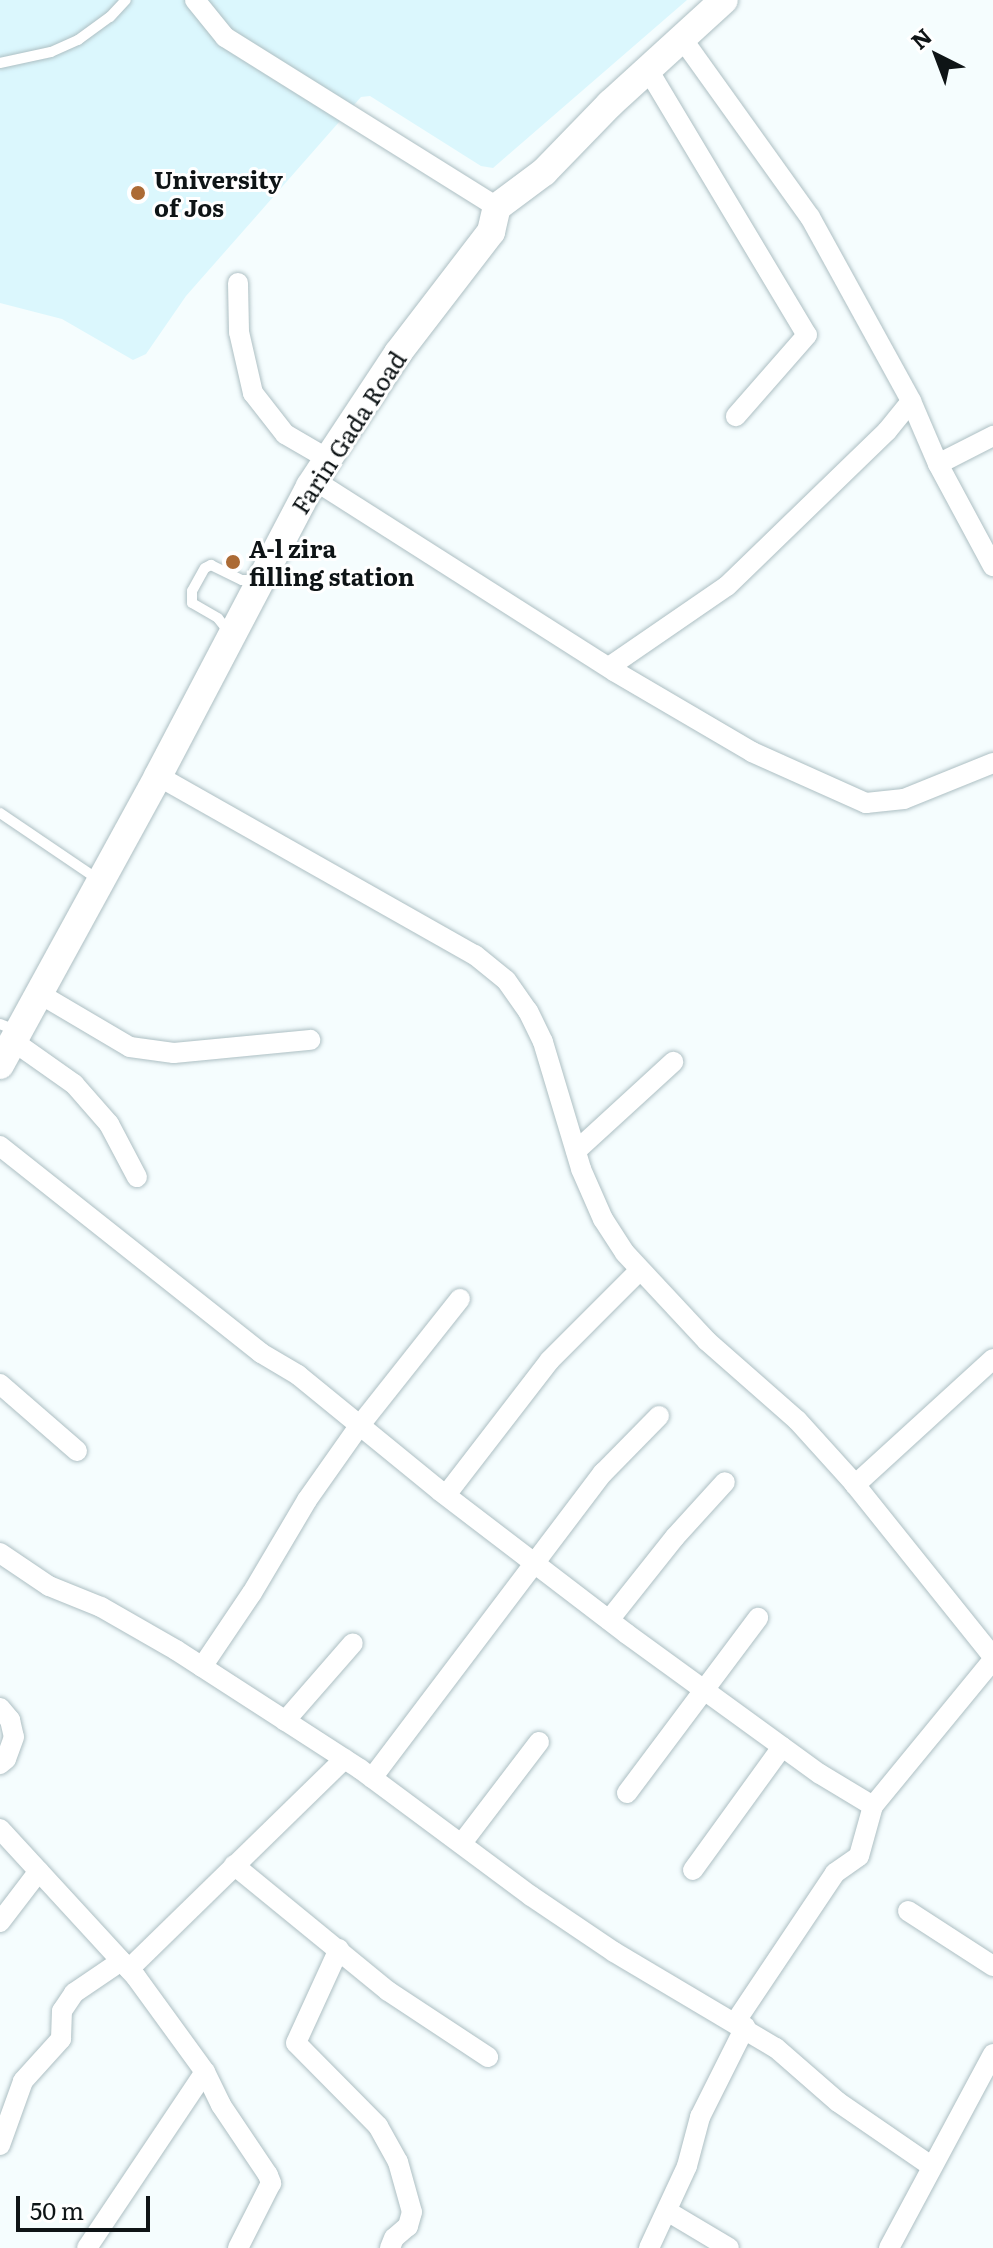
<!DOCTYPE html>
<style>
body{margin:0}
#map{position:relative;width:993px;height:2248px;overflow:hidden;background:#f5fdfe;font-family:Literata,serif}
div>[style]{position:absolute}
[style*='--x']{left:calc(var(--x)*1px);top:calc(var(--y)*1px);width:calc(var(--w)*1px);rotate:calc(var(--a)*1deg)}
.built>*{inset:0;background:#dbf7fd}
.roads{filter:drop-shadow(0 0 2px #adbfc3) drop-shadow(0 0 2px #adbfc3)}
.service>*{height:10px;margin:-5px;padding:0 5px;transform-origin:5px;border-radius:5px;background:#fff}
.minor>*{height:20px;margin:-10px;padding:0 10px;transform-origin:10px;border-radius:10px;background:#fff}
.secondary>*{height:28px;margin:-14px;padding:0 14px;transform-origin:14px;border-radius:14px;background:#fff}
.dots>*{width:22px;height:22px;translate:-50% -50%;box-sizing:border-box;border:4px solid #fff;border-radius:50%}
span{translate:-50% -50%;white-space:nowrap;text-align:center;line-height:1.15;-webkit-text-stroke:6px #fff;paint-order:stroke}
.poi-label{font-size:24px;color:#0e1416;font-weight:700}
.left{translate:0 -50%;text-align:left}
.street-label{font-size:24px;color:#0e1416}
.north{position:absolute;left:897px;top:16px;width:80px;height:80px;-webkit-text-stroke:6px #fff;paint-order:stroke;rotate:318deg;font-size:22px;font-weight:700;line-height:32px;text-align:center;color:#0e1416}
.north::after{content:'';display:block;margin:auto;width:28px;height:36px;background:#0e1416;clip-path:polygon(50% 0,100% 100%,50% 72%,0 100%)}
.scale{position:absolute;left:16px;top:2196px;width:134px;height:36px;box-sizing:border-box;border:4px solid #0e1416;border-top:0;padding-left:10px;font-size:24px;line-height:28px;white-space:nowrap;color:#0e1416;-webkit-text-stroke:6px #fff;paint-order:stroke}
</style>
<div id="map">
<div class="built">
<i style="clip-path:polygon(0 0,687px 0,493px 168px,481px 166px,370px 96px,361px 97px,186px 296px,146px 354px,133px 360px,62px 319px,0 303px)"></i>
</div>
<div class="roads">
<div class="service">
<i style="--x:0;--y:63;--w:52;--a:-12.2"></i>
<i style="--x:51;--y:52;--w:30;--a:-24"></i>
<i style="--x:78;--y:40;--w:39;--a:-36"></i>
<i style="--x:110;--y:17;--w:23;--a:-47"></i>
<i style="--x:228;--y:631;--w:16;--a:-128"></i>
<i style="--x:218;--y:618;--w:30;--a:-150"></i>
<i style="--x:192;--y:603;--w:12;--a:-90"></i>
<i style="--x:192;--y:591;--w:26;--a:-61"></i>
<i style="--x:205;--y:568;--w:7;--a:-27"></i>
<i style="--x:211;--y:565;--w:34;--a:26"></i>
<i style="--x:242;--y:580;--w:12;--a:0"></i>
<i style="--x:0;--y:813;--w:120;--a:34.1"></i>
<i style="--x:0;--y:1024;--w:18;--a:22"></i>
</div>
<div class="minor">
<i style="--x:195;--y:0;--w:48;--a:51"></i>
<i style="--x:225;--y:37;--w:321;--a:32"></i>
<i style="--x:681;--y:37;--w:221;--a:54.4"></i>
<i style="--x:810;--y:217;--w:210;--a:61.2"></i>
<i style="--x:911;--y:401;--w:69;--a:66.8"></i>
<i style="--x:938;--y:464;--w:116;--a:61.7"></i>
<i style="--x:647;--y:68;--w:311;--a:59.1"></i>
<i style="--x:807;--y:335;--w:108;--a:131.2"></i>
<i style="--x:238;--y:283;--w:49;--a:88.8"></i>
<i style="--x:239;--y:332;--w:63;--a:77.1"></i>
<i style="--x:253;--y:393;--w:52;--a:52"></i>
<i style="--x:285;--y:434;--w:50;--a:30.2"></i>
<i style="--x:938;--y:464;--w:62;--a:-27"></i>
<i style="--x:314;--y:480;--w:356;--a:32.5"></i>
<i style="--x:614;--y:671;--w:160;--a:30.4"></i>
<i style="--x:752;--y:752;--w:125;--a:24.1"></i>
<i style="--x:866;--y:803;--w:38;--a:-6"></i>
<i style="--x:904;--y:799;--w:96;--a:-22"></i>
<i style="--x:609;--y:667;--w:143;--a:-34.5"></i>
<i style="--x:727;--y:586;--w:223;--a:-44.1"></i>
<i style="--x:887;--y:431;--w:38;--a:-51"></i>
<i style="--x:158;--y:776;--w:364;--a:29.5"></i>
<i style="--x:475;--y:955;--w:40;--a:39"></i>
<i style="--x:506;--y:980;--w:38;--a:55"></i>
<i style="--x:528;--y:1011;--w:34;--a:64"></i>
<i style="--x:543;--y:1042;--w:133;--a:73.3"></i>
<i style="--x:581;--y:1169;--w:55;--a:66.3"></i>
<i style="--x:603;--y:1219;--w:40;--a:57.1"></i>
<i style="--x:625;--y:1253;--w:120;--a:47"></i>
<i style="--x:707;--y:1341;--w:120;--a:41.3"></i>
<i style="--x:797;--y:1420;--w:84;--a:47.9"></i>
<i style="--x:853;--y:1482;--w:224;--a:51.3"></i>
<i style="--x:40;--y:994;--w:104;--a:30.5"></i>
<i style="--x:130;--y:1047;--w:44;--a:7.8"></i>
<i style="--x:174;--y:1053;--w:137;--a:-5.5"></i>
<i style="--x:13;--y:1041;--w:75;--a:35.2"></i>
<i style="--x:74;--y:1084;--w:53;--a:48.8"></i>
<i style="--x:109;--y:1124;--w:60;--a:62.2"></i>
<i style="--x:0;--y:1146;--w:333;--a:38.4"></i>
<i style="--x:261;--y:1353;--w:43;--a:30.7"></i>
<i style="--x:298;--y:1375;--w:183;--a:39.2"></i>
<i style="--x:440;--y:1491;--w:235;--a:37.4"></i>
<i style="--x:627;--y:1634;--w:238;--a:36"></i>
<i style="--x:820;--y:1774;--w:62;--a:31.1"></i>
<i style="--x:873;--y:1806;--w:189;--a:-50.6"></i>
<i style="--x:576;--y:1151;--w:132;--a:-42.5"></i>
<i style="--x:0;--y:1384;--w:102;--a:41"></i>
<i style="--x:855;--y:1485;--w:187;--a:-42.4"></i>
<i style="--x:446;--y:1495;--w:170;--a:-52.4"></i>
<i style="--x:550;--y:1360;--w:127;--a:-45"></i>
<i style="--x:0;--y:1553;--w:59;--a:34"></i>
<i style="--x:49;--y:1586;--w:56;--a:22"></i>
<i style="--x:101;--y:1607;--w:86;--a:29.8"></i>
<i style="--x:176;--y:1650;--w:219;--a:32.9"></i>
<i style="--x:360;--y:1769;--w:213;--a:36.6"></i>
<i style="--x:531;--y:1896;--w:100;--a:34"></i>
<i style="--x:614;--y:1952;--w:188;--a:30.7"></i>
<i style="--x:776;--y:2048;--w:82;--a:41.1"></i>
<i style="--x:838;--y:2102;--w:113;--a:34.5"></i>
<i style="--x:609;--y:1620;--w:106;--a:-51.5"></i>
<i style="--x:675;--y:1537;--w:74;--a:-47.7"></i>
<i style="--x:202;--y:1667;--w:89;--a:-56"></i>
<i style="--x:252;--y:1593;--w:108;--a:-59.4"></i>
<i style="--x:307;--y:1500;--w:92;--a:-54.8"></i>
<i style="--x:360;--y:1425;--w:161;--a:-51.6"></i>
<i style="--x:0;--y:1708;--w:16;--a:50"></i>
<i style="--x:10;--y:1720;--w:17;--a:77"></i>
<i style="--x:14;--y:1737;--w:23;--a:110"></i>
<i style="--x:6;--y:1759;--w:8;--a:140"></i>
<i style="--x:285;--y:1721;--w:103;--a:-48.9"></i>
<i style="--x:372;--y:1778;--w:383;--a:-52.9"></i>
<i style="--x:603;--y:1473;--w:80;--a:-45.5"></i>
<i style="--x:627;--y:1793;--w:219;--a:-53.2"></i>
<i style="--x:0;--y:1829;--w:201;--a:47.4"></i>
<i style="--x:136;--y:1977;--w:117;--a:54"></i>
<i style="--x:205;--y:2072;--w:37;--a:64"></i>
<i style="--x:221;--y:2105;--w:84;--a:56.1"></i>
<i style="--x:268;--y:2175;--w:9;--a:69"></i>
<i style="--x:271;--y:2183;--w:73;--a:116.9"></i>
<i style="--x:462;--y:1843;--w:127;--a:-52.7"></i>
<i style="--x:234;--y:1865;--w:199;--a:39.3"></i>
<i style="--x:388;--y:1991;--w:120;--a:33.4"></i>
<i style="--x:693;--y:1870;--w:152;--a:-54.1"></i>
<i style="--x:908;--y:1911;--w:101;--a:32.9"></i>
<i style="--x:0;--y:1922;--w:64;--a:-52.6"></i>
<i style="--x:339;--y:1949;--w:103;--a:114.6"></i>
<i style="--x:296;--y:2043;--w:117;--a:45.3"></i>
<i style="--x:378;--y:2126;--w:41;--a:60.9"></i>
<i style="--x:398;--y:2162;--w:52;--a:74.4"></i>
<i style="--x:412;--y:2212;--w:15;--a:106"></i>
<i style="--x:408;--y:2226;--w:18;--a:139"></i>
<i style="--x:394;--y:2238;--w:11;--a:112"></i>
<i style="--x:129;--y:1969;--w:301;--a:-44.3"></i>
<i style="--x:736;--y:2021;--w:178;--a:-56.2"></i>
<i style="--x:835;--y:1873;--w:29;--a:-35"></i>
<i style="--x:859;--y:1856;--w:52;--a:-74.4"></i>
<i style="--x:0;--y:2145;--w:68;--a:-70.2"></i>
<i style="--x:23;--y:2081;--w:57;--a:-47.9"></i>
<i style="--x:61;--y:2039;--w:28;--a:-88"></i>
<i style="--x:62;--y:2011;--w:22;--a:-56"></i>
<i style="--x:74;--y:1993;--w:57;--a:-34.2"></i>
<i style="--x:667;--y:2211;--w:72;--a:30.8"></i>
<i style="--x:87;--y:2248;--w:212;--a:-56.2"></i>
<i style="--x:649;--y:2248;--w:90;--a:-65.1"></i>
<i style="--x:687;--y:2166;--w:51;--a:-75.1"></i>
<i style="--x:700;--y:2117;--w:101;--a:-63.4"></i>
<i style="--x:889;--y:2248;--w:220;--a:-61.8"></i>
</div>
<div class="secondary">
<i style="--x:0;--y:1065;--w:329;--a:-61.3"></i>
<i style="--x:158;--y:776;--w:327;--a:-62.3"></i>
<i style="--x:310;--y:486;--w:159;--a:-56.5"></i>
<i style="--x:398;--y:353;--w:153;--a:-52.5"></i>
<i style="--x:491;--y:232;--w:26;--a:-77"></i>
<i style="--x:497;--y:207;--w:59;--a:-36.7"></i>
<i style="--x:544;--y:172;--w:95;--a:-45.9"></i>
<i style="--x:610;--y:104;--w:154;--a:-42.4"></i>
</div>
</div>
<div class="dots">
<i style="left:138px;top:193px;background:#ac6b35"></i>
<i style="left:233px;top:562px;background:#ac6b35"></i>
</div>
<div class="poi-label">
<span class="left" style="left:154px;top:193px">University<br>of Jos</span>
<span class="left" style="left:249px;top:562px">A-l zira<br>filling station</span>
</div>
<div class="street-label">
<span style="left:348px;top:432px;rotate:-57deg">Farin Gada Road</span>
</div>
<div class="north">N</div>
<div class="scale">50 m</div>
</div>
